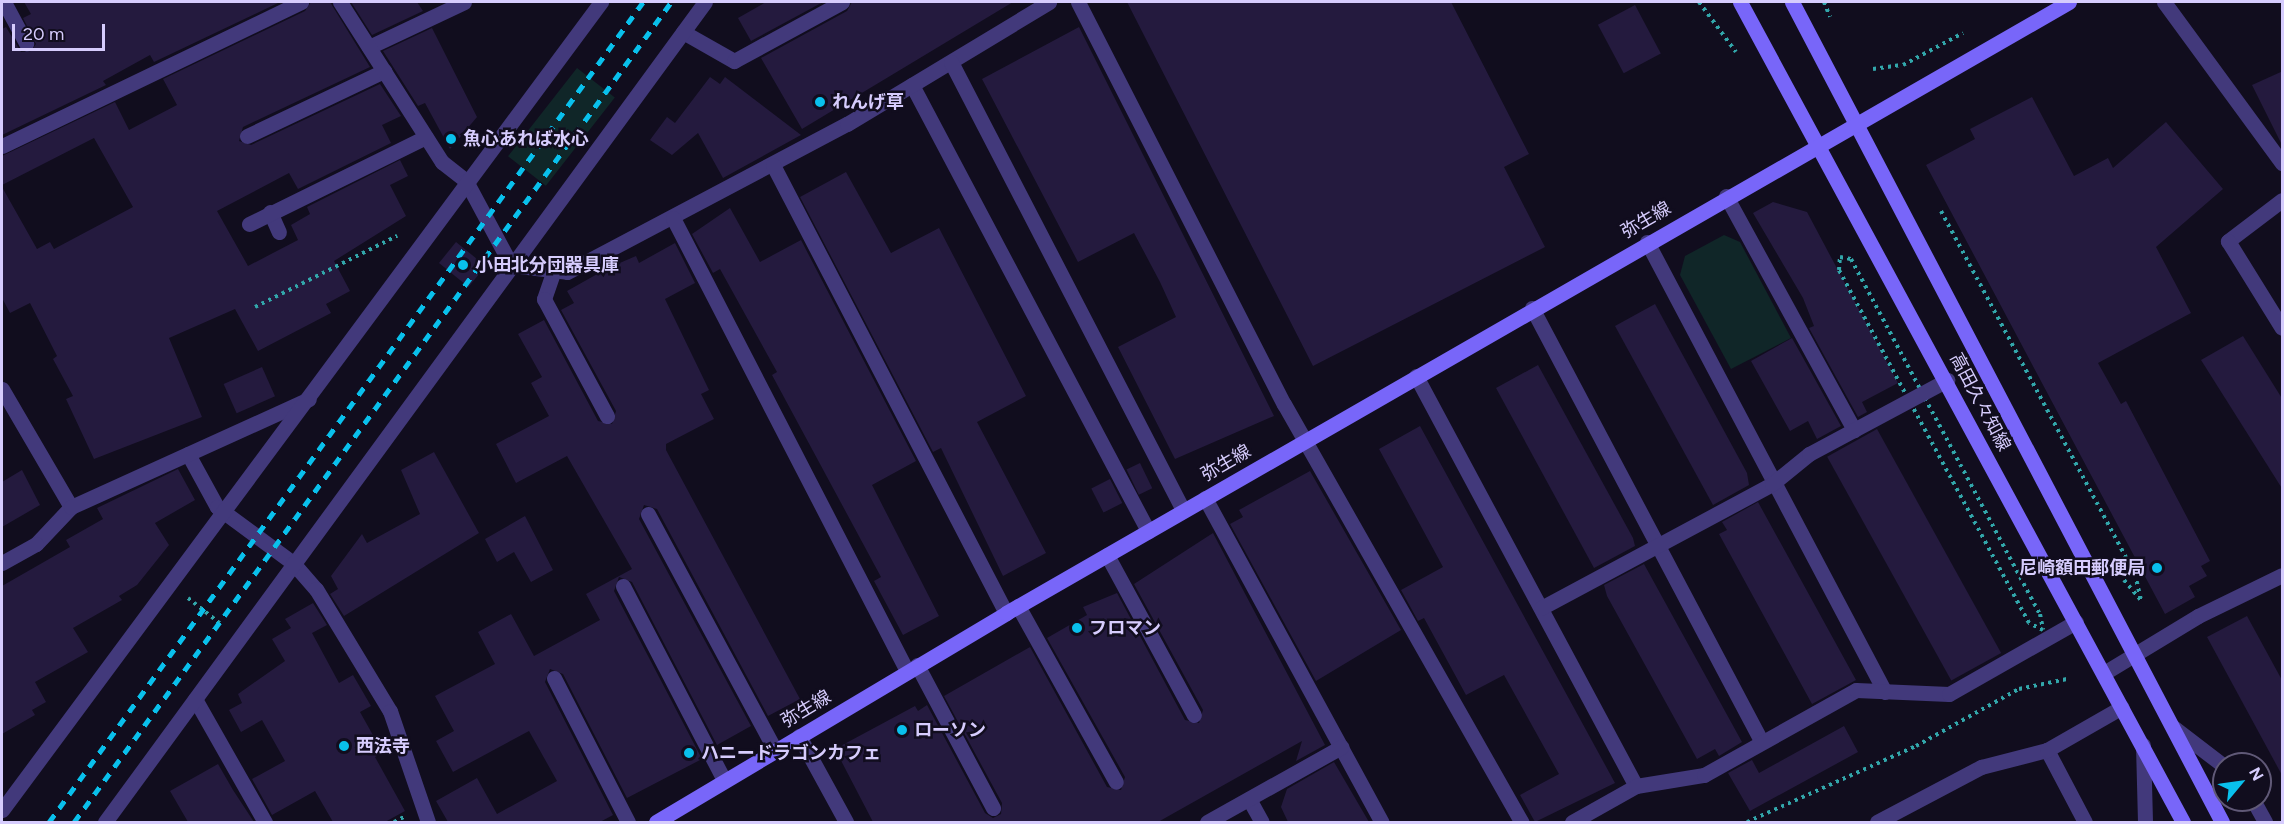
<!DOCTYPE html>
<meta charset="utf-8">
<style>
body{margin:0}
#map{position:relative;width:2284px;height:824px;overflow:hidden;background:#110d1e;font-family:Figtree,"Noto Sans JP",sans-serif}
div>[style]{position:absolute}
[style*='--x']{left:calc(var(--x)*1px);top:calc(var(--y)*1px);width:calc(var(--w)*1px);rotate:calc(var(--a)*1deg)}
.green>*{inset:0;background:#102628;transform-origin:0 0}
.building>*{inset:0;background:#241a3e;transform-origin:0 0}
.path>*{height:4px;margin-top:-2px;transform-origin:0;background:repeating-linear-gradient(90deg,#32a7ab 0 3px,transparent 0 7.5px)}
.lane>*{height:15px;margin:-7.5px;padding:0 7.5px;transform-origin:7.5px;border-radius:7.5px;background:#42397b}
.street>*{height:15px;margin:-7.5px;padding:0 7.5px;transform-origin:7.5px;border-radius:7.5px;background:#42397b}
.secondary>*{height:15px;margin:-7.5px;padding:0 7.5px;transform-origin:7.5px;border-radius:7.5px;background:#7866f9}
.rail>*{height:4.5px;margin-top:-2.25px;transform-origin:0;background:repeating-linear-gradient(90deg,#09c0ec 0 9px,transparent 0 17px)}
.dots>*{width:16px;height:16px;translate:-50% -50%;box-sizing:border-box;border:3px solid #110d1e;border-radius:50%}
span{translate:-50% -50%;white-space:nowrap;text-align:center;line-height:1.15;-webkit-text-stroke:5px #110d1e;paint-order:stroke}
.poi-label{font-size:18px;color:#d6ccfd;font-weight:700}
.left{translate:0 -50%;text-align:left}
.right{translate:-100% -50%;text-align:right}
.street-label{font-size:18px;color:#d6ccfd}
.frame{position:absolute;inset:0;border:3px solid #d6ccfd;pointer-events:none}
.north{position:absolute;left:2212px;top:752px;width:60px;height:60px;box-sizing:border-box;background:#110d1e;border:2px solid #605977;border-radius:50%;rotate:61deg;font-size:16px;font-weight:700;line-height:24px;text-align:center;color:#d6ccfd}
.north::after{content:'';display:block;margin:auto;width:21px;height:27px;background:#09c0ec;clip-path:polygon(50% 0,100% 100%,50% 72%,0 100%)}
.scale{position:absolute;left:12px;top:24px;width:93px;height:27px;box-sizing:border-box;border:3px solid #d6ccfd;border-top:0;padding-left:8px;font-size:18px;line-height:21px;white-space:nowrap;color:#d6ccfd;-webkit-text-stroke:4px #110d1e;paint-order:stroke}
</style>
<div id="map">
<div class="green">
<i style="left:577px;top:68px;width:48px;height:112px;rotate:38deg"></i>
<i style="clip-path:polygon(1724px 235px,1740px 242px,1791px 338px,1731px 369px,1680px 275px,1685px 256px)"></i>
</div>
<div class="building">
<i style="clip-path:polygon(24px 2px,280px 2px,154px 62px,150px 55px,103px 81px,106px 85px,2px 135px,2px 29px,6px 27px,21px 52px,31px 51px,36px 44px,23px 18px,31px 14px)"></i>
<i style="clip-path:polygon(311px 2px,330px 2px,370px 67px,243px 127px,239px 141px,251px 145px,380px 84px,401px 116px,382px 125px,391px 143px,298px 189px,289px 173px,217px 211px,248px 266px,298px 240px,291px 225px,310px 214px,307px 207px,400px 160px,408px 176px,390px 185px,406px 216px,334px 261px,350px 291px,326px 304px,331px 313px,258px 351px,235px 309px,169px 338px,202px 417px,94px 459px,66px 399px,73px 396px,53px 359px,57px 356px,30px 303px,10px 313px,2px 298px,2px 187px,37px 249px,50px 242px,54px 249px,133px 207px,94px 138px,2px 185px,2px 156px,115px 102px,129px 130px,177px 105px,163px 79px,305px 11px)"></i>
<i style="clip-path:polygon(351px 2px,417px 2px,423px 11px,372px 35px)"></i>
<i style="clip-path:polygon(766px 2px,823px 2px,751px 41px,738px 18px)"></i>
<i style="clip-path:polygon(852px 2px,1013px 2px,802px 129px,761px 58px,847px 11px)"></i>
<i style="clip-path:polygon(1127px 2px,1451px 2px,1529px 154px,1504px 167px,1545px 247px,1313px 366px)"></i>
<i style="left:1635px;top:5px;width:55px;height:42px;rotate:62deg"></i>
<i style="clip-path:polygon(1079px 27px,1274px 416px,1175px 459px,1118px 347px,1176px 317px,1160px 282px,1134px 233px,1078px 262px,982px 79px)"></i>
<i style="clip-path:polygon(432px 28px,477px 117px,450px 149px,425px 103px,418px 106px,383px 51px)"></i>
<i style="clip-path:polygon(2283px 71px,2283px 147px,2252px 85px)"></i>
<i style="clip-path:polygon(710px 77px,720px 84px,725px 77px,801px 135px,723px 178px,698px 133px,672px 155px,650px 140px,667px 117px,675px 123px)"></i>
<i style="clip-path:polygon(2032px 97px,2074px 176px,2108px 158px,2113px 168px,2166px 122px,2223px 189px,2156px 247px,2191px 313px,2098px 363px,2121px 404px,2126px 401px,2210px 561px,2201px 566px,2207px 576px,2189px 586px,2195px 597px,2165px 614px,1926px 165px,1975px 139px,1970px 129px)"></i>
<i style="clip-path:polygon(846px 172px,891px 253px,939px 228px,1026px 396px,977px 422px,1046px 553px,1003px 576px,941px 448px,933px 452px,800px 197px)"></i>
<i style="clip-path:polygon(1773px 202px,1807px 212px,1898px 383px,1862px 402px,1867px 412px,1858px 417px,1809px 328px,1814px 326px,1803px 298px,1753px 213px)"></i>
<i style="clip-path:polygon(730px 208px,760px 262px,801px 240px,916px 461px,872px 485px,939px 616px,903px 635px,874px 581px,881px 577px,772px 375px,777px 372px,720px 269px,713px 273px,692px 234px)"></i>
<i style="left:456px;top:242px;width:38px;height:27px;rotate:39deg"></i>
<i style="clip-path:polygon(675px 243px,695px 283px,665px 299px,709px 390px,701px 394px,714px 419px,666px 444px,666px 450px,800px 699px,768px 716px,657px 509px,644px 505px,639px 519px,751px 726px,717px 745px,632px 582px,619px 577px,614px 591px,702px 759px,627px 798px,563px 674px,550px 669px,545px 682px,613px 815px,600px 822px,448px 822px,436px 801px,477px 778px,497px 814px,557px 781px,529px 731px,453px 772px,436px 741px,454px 731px,435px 696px,495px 664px,478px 632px,511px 614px,534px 656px,600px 620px,586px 594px,632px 569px,567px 456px,516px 483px,496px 444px,549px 416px,531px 383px,542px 377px,518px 334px,544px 320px,598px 421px,612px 424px,616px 411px,561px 310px,574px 303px,567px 291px,608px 268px,636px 256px,639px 263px)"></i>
<i style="clip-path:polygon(1655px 304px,1747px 473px,1749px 485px,1713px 505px,1615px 326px)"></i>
<i style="clip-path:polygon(2243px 336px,2283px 400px,2283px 490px,2201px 360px)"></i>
<i style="clip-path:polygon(1792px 338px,1841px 426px,1817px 439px,1808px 421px,1790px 431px,1751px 361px)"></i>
<i style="clip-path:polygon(1538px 365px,1633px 538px,1635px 546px,1594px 568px,1496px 388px)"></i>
<i style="left:262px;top:367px;width:32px;height:42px;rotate:66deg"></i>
<i style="clip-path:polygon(1420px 426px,1615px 783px,1535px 822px,1520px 795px,1559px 774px,1504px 675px,1466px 695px,1424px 618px,1418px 621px,1401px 590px,1443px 567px,1379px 449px)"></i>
<i style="left:1877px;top:429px;width:256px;height:57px;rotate:61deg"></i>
<i style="clip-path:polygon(434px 452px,479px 533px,344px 616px,330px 594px,338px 589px,331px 576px,362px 534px,367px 543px,420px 514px,401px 470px)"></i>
<i style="left:1140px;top:463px;width:28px;height:15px;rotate:64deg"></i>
<i style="clip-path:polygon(178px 469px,195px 500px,155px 523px,169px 545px,137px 585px,119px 596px,122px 600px,73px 628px,88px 652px,35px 682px,46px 702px,32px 710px,35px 715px,2px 734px,2px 586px,70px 547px,66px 540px,103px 519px,97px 508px)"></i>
<i style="clip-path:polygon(22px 470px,40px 505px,2px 527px,2px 482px)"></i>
<i style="clip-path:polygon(1310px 471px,1401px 630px,1316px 681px,1230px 524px,1243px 517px,1239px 510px)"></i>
<i style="left:1110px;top:479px;width:27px;height:21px;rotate:63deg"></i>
<i style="clip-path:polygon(1758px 502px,1856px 680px,1812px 704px,1719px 534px,1727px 530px,1722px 522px)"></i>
<i style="clip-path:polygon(525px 516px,553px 570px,531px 582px,514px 552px,497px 562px,485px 539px)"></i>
<i style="clip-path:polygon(1213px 533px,1325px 745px,1296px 761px,1302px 741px,1158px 822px,873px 822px,835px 749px,915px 706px,918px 711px,927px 705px,985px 813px,993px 818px,1001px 814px,1002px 803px,944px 696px,1030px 647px,1107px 787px,1121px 790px,1125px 777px,1047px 638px,1087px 615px,1083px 607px,1117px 593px,1185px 720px,1199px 723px,1203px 710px,1134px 584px)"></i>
<i style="clip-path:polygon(1644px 564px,1742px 742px,1719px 756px,1715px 749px,1697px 759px,1607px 596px,1604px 585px)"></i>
<i style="clip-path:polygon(313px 603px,327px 625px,312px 633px,339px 683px,353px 675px,371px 706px,360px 712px,383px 753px,375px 757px,405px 811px,385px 822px,333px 822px,315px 791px,272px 815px,252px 779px,285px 761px,262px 720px,241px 732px,229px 710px,242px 703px,238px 694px,285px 661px,272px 639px,291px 628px,285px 619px)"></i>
<i style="clip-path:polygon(2247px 616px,2283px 682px,2283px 777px,2207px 637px)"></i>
<i style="clip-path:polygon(1844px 726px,1858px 752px,1750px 811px,1728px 773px,1752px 760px,1759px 773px)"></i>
<i style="clip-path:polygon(1334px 762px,1369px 822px,1288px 822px,1281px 807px,1287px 789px)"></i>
<i style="clip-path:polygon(218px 764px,233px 790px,254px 822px,188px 822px,170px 791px)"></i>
</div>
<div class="path">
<i style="--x:1699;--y:2;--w:62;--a:53.5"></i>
<i style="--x:1824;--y:2;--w:16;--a:68"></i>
<i style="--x:1873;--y:69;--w:30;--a:-8"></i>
<i style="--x:1903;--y:65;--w:68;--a:-28.1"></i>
<i style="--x:1941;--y:211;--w:412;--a:61.9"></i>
<i style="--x:2135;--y:574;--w:26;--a:77"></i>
<i style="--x:1840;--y:257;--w:11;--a:10"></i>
<i style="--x:1851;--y:259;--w:402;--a:62"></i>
<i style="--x:2040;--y:614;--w:16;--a:79"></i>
<i style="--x:2043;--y:630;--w:16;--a:-153"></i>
<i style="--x:2029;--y:623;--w:401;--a:-118.3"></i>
<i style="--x:1839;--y:270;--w:13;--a:-86"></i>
<i style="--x:255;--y:307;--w:159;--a:-26.6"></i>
<i style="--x:2124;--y:580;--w:26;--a:50"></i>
<i style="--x:188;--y:598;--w:43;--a:38.5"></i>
<i style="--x:394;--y:822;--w:11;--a:-27"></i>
<i style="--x:1747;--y:822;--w:185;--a:-24.2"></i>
<i style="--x:1916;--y:746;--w:118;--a:-29"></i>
<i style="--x:2019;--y:689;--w:49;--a:-11.8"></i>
</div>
<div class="lane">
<i style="--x:4;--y:2;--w:47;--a:61.8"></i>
<i style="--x:369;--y:47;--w:105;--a:-25.3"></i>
<i style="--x:912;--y:85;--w:505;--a:62.11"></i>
<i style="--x:247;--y:136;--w:152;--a:-25.4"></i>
<i style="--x:1726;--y:196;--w:267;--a:61.3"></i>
<i style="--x:2282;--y:200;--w:68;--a:142.8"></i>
<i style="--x:2228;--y:241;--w:102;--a:58.2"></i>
<i style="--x:270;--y:212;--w:22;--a:66"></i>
<i style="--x:249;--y:224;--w:197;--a:-26.2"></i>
<i style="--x:1647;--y:242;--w:509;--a:62.13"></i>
<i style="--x:554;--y:270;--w:31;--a:109"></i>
<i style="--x:544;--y:299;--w:133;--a:61.7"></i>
<i style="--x:1532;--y:308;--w:491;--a:62.1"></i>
<i style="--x:1416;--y:376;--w:465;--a:61.8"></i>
<i style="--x:648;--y:514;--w:268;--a:61.7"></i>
<i style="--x:1107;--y:555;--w:182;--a:61.5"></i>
<i style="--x:623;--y:586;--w:219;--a:62.5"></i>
<i style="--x:1018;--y:606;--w:201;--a:60.9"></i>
<i style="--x:1541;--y:608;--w:262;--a:-28.2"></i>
<i style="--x:1772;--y:484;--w:48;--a:-39"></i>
<i style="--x:1809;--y:454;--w:157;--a:-28.2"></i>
<i style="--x:917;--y:665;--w:162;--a:62"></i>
<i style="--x:554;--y:678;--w:162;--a:62.8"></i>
<i style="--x:2047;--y:750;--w:81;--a:62.2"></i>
<i style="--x:1572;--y:822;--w:73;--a:-29.4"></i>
<i style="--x:1636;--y:786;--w:69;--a:-9.2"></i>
<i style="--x:1704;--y:775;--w:174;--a:-29.2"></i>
<i style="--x:1856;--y:690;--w:93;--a:2.5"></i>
<i style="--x:1949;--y:694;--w:146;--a:-29.6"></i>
<i style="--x:1877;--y:822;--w:118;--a:-27.9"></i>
<i style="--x:1981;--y:767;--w:68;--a:-14.4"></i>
<i style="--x:2047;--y:750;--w:86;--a:-29.8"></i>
</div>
<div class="street">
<i style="--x:340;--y:2;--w:190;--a:57.5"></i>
<i style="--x:442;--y:162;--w:31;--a:38"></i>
<i style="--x:466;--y:181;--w:95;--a:61.8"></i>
<i style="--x:511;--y:265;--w:56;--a:7.1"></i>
<i style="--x:567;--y:272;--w:317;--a:-27.9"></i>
<i style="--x:847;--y:124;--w:236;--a:-31.1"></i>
<i style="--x:1078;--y:2;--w:452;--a:62.9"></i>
<i style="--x:1284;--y:404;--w:481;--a:60.4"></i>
<i style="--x:2164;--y:2;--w:200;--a:53.8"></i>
<i style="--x:683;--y:32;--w:59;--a:29.6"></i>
<i style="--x:734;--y:61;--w:123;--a:-28.6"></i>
<i style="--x:951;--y:62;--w:505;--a:62.62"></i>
<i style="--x:2;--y:146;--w:332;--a:-25.7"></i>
<i style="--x:773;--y:165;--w:505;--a:62.52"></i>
<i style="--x:673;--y:218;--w:510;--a:62.68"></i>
<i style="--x:2;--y:389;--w:137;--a:59.7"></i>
<i style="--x:71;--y:507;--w:51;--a:133.4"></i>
<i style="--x:36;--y:544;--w:39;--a:151"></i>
<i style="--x:188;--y:454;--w:60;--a:61.3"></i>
<i style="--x:217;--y:507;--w:94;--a:36.4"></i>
<i style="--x:293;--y:563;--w:35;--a:49"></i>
<i style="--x:316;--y:589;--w:143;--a:58.8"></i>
<i style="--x:390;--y:711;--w:117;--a:71.1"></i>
<i style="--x:1205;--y:498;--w:369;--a:61.4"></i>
<i style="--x:71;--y:507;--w:261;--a:-24.4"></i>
<i style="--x:2104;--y:673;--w:110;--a:-31.2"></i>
<i style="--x:2198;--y:616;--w:93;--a:-26"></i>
<i style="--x:195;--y:699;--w:142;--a:60.4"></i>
<i style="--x:2173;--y:727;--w:64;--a:37.4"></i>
<i style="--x:799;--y:736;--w:98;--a:61.3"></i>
<i style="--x:2143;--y:745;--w:77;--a:88.5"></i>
<i style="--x:1249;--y:799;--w:26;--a:61"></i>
<i style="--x:2253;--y:800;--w:25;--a:61"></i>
<i style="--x:2;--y:810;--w:1006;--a:-53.45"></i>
<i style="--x:105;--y:822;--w:1016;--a:-53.81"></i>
<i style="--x:1207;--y:822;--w:154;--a:-29.2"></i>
</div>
<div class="secondary">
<i style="--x:1740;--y:2;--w:932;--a:61.62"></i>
<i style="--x:1792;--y:2;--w:926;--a:62.33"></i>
<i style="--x:656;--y:822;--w:408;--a:-30.8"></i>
<i style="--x:1006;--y:613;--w:1226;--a:-29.89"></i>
</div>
<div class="rail">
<i style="--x:49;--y:822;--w:1013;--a:-54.08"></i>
<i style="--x:74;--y:822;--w:1014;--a:-53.94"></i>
</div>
<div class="dots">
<i style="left:820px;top:102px;background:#09c0ec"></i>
<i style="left:451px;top:139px;background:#09c0ec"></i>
<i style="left:463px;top:265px;background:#09c0ec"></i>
<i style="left:2157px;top:568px;background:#09c0ec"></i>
<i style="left:1077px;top:628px;background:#09c0ec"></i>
<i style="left:902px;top:730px;background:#09c0ec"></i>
<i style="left:344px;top:746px;background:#09c0ec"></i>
<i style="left:689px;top:753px;background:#09c0ec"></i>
</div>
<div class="poi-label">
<span class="left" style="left:832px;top:102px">れんげ草</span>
<span class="left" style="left:463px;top:139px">魚心あれば水心</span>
<span class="left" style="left:475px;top:265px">小田北分団器具庫</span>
<span class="right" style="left:2145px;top:568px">尼崎額田郵便局</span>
<span class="left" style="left:1089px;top:628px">フロマン</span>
<span class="left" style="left:914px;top:730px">ローソン</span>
<span class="left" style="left:356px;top:746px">西法寺</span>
<span class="left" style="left:701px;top:753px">ハニードラゴンカフェ</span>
</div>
<div class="street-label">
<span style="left:1646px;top:220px;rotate:-30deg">弥生線</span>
<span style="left:1980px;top:402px;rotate:62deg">高田久々知線</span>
<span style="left:1226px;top:463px;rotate:-30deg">弥生線</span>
<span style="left:806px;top:709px;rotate:-31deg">弥生線</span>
</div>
<div class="frame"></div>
<div class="north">N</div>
<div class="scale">20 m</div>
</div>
